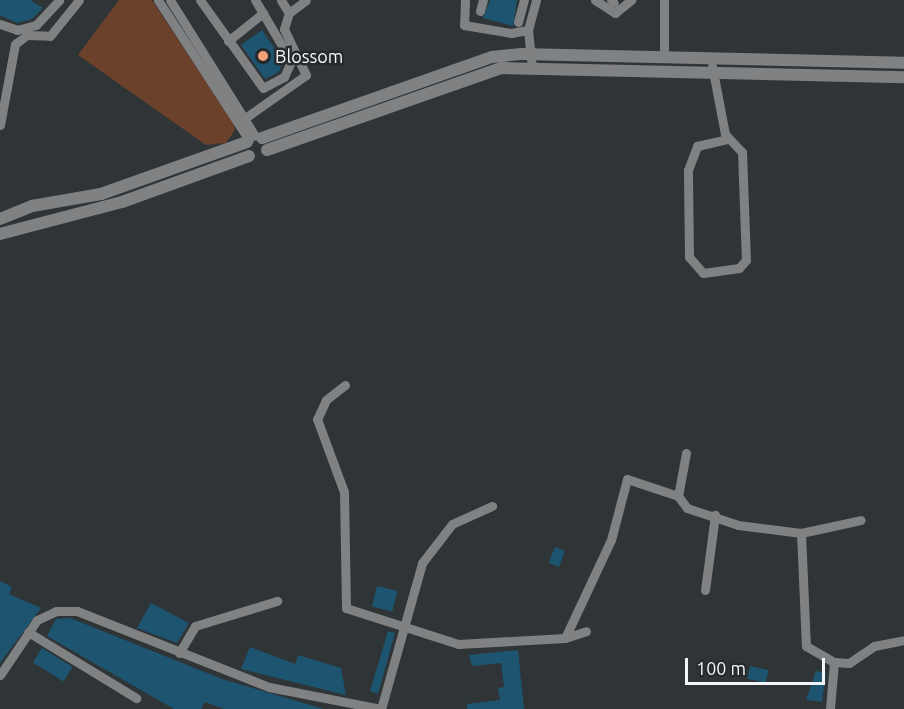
<!DOCTYPE html>
<style>
body{margin:0}
#map{position:relative;width:904px;height:709px;overflow:hidden;background:#2f3437;font-family:Ubuntu,sans-serif}
div>[style]{position:absolute}
[style*='--x']{left:calc(var(--x)*1px);top:calc(var(--y)*1px);width:calc(var(--w)*1px);rotate:calc(var(--a)*1deg)}
.green>*{inset:0;background:#6b412b}
.building>*{inset:0;background:#1d5570;transform-origin:0 0}
.minor>*{height:9px;margin:-4.5px;padding:0 4.5px;transform-origin:4.5px;border-radius:4.5px;background:#7f8183}
.tertiary>*{height:12px;margin:-6px;padding:0 6px;transform-origin:6px;border-radius:6px;background:#7f8183}
.dots>*{width:16px;height:16px;translate:-50% -50%;box-sizing:border-box;border:3px solid #252a2d;border-radius:50%}
span{translate:-50% -50%;white-space:nowrap;text-align:center;line-height:1.15;-webkit-text-stroke:5px #252a2d;paint-order:stroke}
.poi-label{font-size:18px;color:#f2f5f7}
.left{translate:0 -50%;text-align:left}
.scale{position:absolute;left:685px;top:658px;width:140px;height:27px;box-sizing:border-box;border:3px solid #f2f5f7;border-top:0;padding-left:8px;font-size:18px;line-height:21px;white-space:nowrap;color:#f2f5f7;-webkit-text-stroke:4px #252a2d;paint-order:stroke}
</style>
<div id="map">
<div class="green">
<i style="clip-path:polygon(119px 0,152px 0,233px 123px,235px 130px,226px 143px,206px 145px,78px 55px)"></i>
</div>
<div class="building">
<i style="clip-path:polygon(0 0,30px 0,43px 8px,32px 19px,17px 23px,0 15px)"></i>
<i style="clip-path:polygon(490px 0,517px 0,513px 26px,483px 18px)"></i>
<i style="clip-path:polygon(262px 30px,283px 61px,279px 72px,265px 79px,241px 45px)"></i>
<i style="left:555px;top:547px;width:11px;height:17px;rotate:22deg"></i>
<i style="clip-path:polygon(0 581px,12px 587px,9px 594px,41px 608px,0 663px)"></i>
<i style="left:377px;top:586px;width:21px;height:21px;rotate:14deg"></i>
<i style="clip-path:polygon(151px 603px,189px 623px,177px 643px,137px 628px)"></i>
<i style="clip-path:polygon(70px 618px,222px 679px,324px 709px,224px 709px,205px 702px,201px 709px,174px 709px,47px 636px,56px 619px)"></i>
<i style="clip-path:polygon(388px 631px,395px 633px,378px 694px,370px 691px)"></i>
<i style="clip-path:polygon(250px 647px,295px 664px,298px 655px,341px 668px,346px 695px,241px 669px)"></i>
<i style="left:42px;top:648px;width:36px;height:17px;rotate:32deg"></i>
<i style="clip-path:polygon(518px 650px,524px 709px,467px 709px,467px 704px,500px 700px,498px 688px,504px 687px,501px 663px,472px 666px,469px 655px)"></i>
<i style="left:750px;top:666px;width:19px;height:13px;rotate:12deg"></i>
<i style="clip-path:polygon(816px 671px,826px 673px,822px 702px,806px 700px)"></i>
</div>
<div class="minor">
<i style="--x:158;--y:0;--w:167;--a:57"></i>
<i style="--x:170;--y:0;--w:160;--a:58"></i>
<i style="--x:200;--y:0;--w:108;--a:54.4"></i>
<i style="--x:263;--y:88;--w:24;--a:-28"></i>
<i style="--x:284;--y:77;--w:17;--a:-66"></i>
<i style="--x:291;--y:61;--w:71;--a:-120.5"></i>
<i style="--x:465;--y:0;--w:25;--a:92"></i>
<i style="--x:464;--y:25;--w:48;--a:9.7"></i>
<i style="--x:511;--y:33;--w:17;--a:-10"></i>
<i style="--x:528;--y:30;--w:31;--a:-75"></i>
<i style="--x:595;--y:0;--w:24;--a:33"></i>
<i style="--x:615;--y:13;--w:21;--a:-39"></i>
<i style="--x:611;--y:0;--w:4;--a:45"></i>
<i style="--x:664;--y:0;--w:57;--a:90"></i>
<i style="--x:480;--y:11;--w:11;--a:-75"></i>
<i style="--x:289;--y:13;--w:21;--a:-37"></i>
<i style="--x:518;--y:22;--w:23;--a:-75"></i>
<i style="--x:0;--y:24;--w:18;--a:19"></i>
<i style="--x:17;--y:30;--w:20;--a:-15"></i>
<i style="--x:36;--y:25;--w:34;--a:-47"></i>
<i style="--x:528;--y:30;--w:37;--a:84"></i>
<i style="--x:228;--y:41;--w:45;--a:-38.7"></i>
<i style="--x:712;--y:66;--w:69;--a:79.2"></i>
<i style="--x:725;--y:134;--w:25;--a:47"></i>
<i style="--x:742;--y:152;--w:108;--a:87.9"></i>
<i style="--x:746;--y:260;--w:11;--a:131"></i>
<i style="--x:739;--y:268;--w:36;--a:172"></i>
<i style="--x:703;--y:273;--w:21;--a:-131"></i>
<i style="--x:689;--y:257;--w:87;--a:-90.7"></i>
<i style="--x:688;--y:170;--w:26;--a:-69"></i>
<i style="--x:697;--y:146;--w:32;--a:-13"></i>
<i style="--x:238;--y:123;--w:83;--a:-35.2"></i>
<i style="--x:306;--y:75;--w:51;--a:-115.6"></i>
<i style="--x:284;--y:29;--w:17;--a:-73"></i>
<i style="--x:289;--y:13;--w:15;--a:-122"></i>
<i style="--x:0;--y:125;--w:82;--a:-79.5"></i>
<i style="--x:15;--y:44;--w:15;--a:-37"></i>
<i style="--x:27;--y:35;--w:23;--a:2"></i>
<i style="--x:50;--y:36;--w:46;--a:-51.1"></i>
<i style="--x:345;--y:385;--w:24;--a:142"></i>
<i style="--x:326;--y:400;--w:21;--a:115"></i>
<i style="--x:317;--y:419;--w:78;--a:69.7"></i>
<i style="--x:344;--y:492;--w:116;--a:89"></i>
<i style="--x:346;--y:608;--w:118;--a:17.8"></i>
<i style="--x:458;--y:644;--w:107;--a:-3.2"></i>
<i style="--x:565;--y:638;--w:22;--a:-18"></i>
<i style="--x:686;--y:453;--w:44;--a:100.5"></i>
<i style="--x:678;--y:496;--w:15;--a:53"></i>
<i style="--x:687;--y:508;--w:54;--a:18.4"></i>
<i style="--x:738;--y:525;--w:64;--a:7.2"></i>
<i style="--x:801;--y:533;--w:113;--a:87.5"></i>
<i style="--x:806;--y:646;--w:32;--a:30"></i>
<i style="--x:834;--y:662;--w:47;--a:94.9"></i>
<i style="--x:801;--y:533;--w:61;--a:-12.2"></i>
<i style="--x:705;--y:590;--w:76;--a:-82.4"></i>
<i style="--x:28;--y:632;--w:127;--a:31.4"></i>
<i style="--x:565;--y:638;--w:108;--a:-64.9"></i>
<i style="--x:611;--y:540;--w:63;--a:-75.3"></i>
<i style="--x:627;--y:479;--w:54;--a:18.4"></i>
<i style="--x:179;--y:653;--w:31;--a:-59"></i>
<i style="--x:195;--y:626;--w:86;--a:-17"></i>
<i style="--x:834;--y:662;--w:15;--a:4"></i>
<i style="--x:849;--y:663;--w:30;--a:-34"></i>
<i style="--x:874;--y:646;--w:31;--a:-11"></i>
<i style="--x:0;--y:675;--w:66;--a:-56.1"></i>
<i style="--x:37;--y:620;--w:21;--a:-25"></i>
<i style="--x:56;--y:611;--w:21;--a:0"></i>
<i style="--x:77;--y:611;--w:206;--a:21.6"></i>
<i style="--x:269;--y:687;--w:114;--a:11.1"></i>
<i style="--x:381;--y:709;--w:152;--a:-74.3"></i>
<i style="--x:422;--y:563;--w:49;--a:-52.4"></i>
<i style="--x:452;--y:524;--w:44;--a:-24.2"></i>
</div>
<div class="tertiary">
<i style="--x:262;--y:138;--w:244;--a:-19.4"></i>
<i style="--x:492;--y:57;--w:29;--a:-6"></i>
<i style="--x:521;--y:54;--w:383;--a:1.3"></i>
<i style="--x:267;--y:150;--w:248;--a:-19.3"></i>
<i style="--x:501;--y:68;--w:403;--a:1.3"></i>
<i style="--x:0;--y:219;--w:35;--a:-22"></i>
<i style="--x:32;--y:206;--w:70;--a:-9.9"></i>
<i style="--x:101;--y:194;--w:155;--a:-19.6"></i>
<i style="--x:0;--y:234;--w:126;--a:-14.7"></i>
<i style="--x:122;--y:202;--w:135;--a:-19.9"></i>
</div>
<div class="dots">
<i style="left:263px;top:56px;background:#f1a27b"></i>
</div>
<div class="poi-label">
<span class="left" style="left:275px;top:56px">Blossom</span>
</div>
<div class="scale">100 m</div>
</div>
